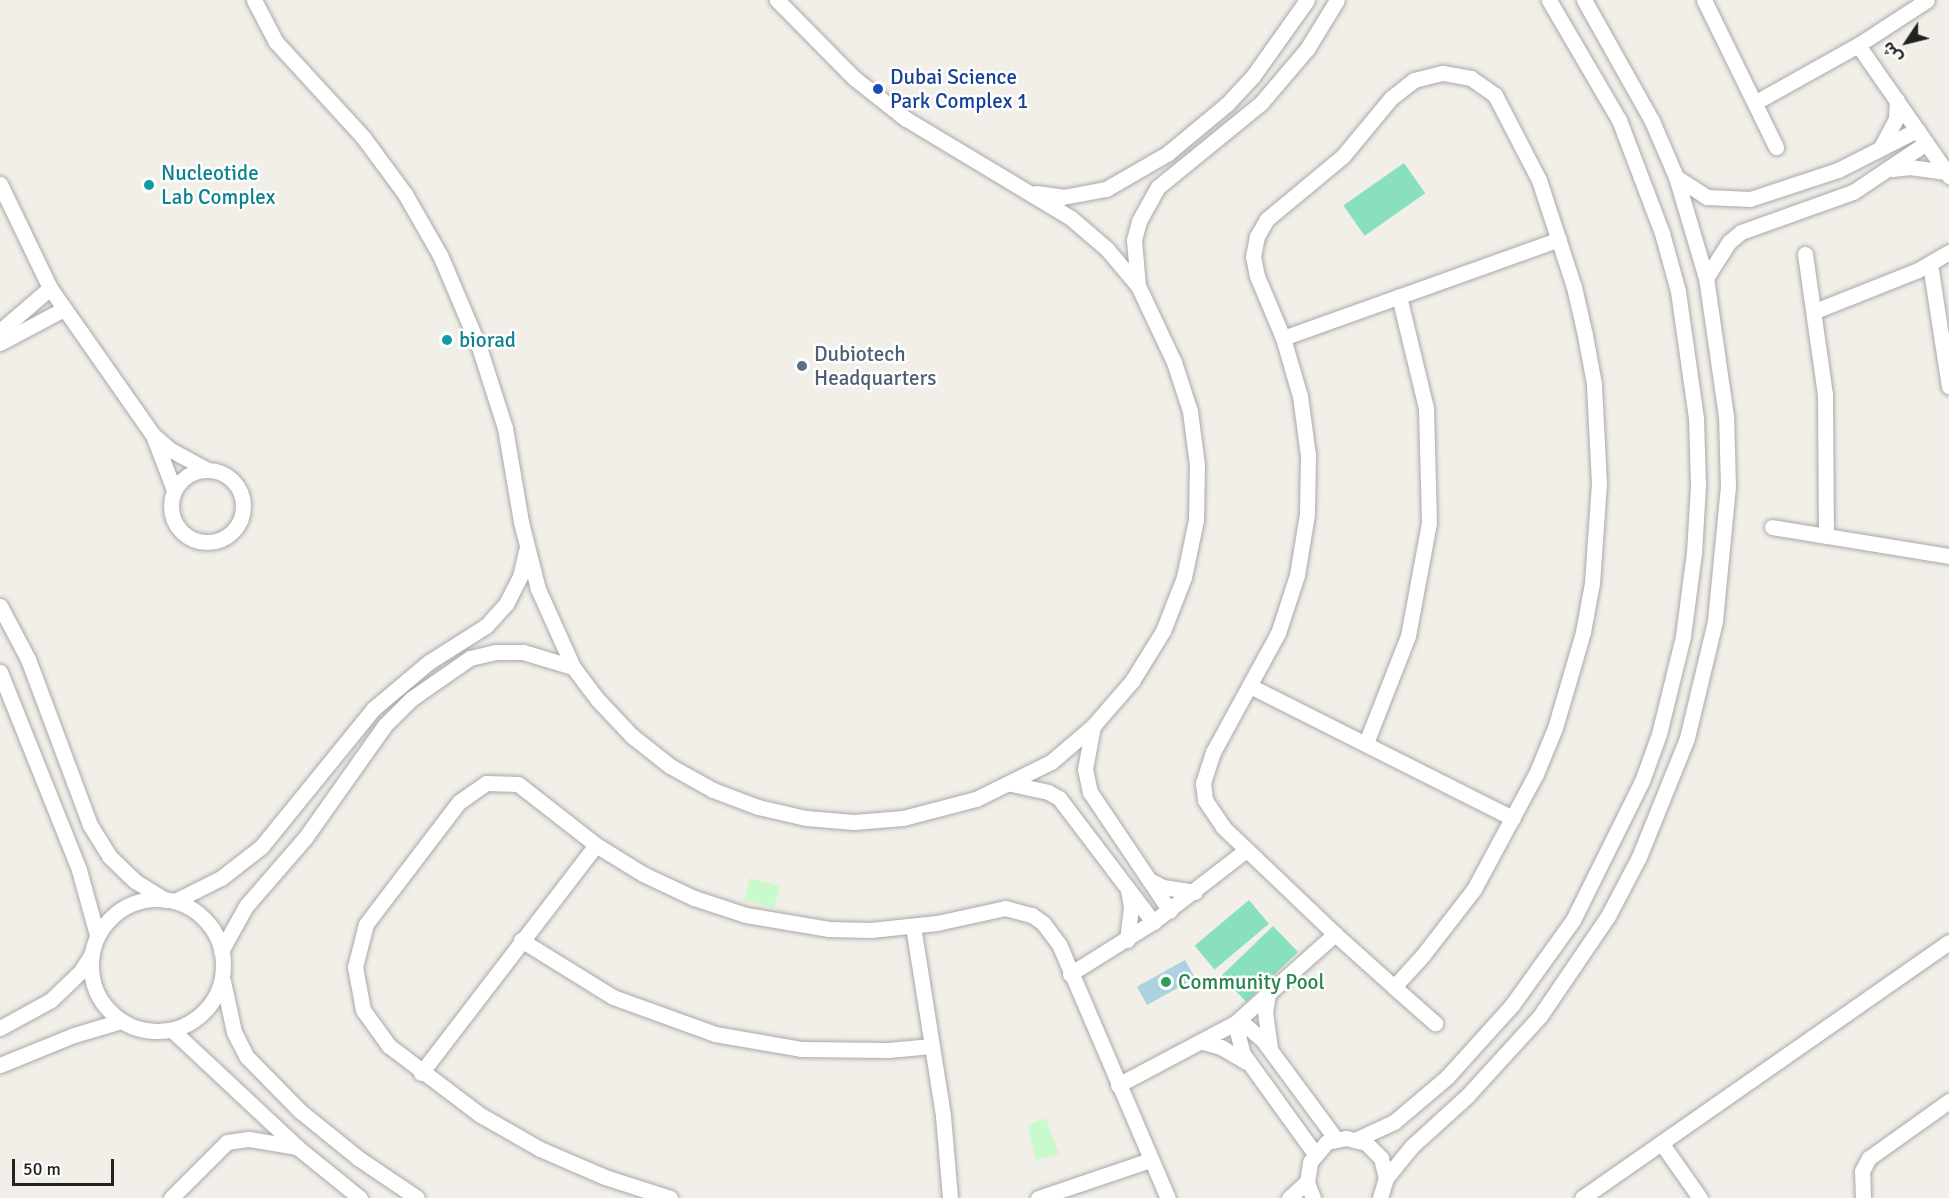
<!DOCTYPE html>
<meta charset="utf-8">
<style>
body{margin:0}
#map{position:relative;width:1949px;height:1198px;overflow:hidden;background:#f2efe9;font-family:Signika,"Noto Sans Arabic",sans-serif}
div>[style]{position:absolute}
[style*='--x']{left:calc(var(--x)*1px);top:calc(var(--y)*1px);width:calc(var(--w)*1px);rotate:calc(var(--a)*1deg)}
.park>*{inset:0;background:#c8facc;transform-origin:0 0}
.pitch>*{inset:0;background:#88e0be;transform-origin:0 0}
.water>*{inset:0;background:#aad3df;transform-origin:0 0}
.roads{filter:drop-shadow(0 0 2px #a9a9a9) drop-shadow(0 0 2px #a9a9a9)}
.minor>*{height:15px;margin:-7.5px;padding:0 7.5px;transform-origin:7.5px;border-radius:7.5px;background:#fff}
.minor>.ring{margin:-7.5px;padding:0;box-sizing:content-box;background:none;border:15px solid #fff;border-radius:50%}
.dots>*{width:16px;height:16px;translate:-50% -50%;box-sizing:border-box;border:3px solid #fff;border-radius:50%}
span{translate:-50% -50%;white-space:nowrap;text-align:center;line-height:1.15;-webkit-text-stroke:5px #fff;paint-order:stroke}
.transit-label{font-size:21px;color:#164399}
.left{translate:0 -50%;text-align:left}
.culture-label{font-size:21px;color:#0d838f}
.service-label{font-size:21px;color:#4e5e75}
.leisure-label{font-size:21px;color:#27864d}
.north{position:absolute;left:1877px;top:12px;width:60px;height:60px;-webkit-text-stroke:4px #fff;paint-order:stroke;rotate:235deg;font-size:16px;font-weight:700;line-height:24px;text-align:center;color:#222}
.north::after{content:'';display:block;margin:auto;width:21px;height:27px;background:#222;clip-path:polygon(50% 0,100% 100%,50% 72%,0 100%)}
.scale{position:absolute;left:12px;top:1159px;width:102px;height:27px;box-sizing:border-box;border:3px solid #222;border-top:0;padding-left:8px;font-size:18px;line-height:21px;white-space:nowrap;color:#222;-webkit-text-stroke:4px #fff;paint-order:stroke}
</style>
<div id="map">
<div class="park">
<i style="left:750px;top:878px;width:31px;height:23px;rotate:15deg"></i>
<i style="clip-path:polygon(1046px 1118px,1059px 1154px,1036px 1160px,1028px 1125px)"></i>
</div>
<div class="pitch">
<i style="left:1404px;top:163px;width:37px;height:74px;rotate:55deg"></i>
<i style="left:1249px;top:900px;width:31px;height:71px;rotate:50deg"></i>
<i style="left:1273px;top:926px;width:36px;height:72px;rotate:46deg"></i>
</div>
<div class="water">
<i style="left:1185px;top:960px;width:21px;height:55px;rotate:61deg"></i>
</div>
<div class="roads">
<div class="minor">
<i style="--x:254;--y:0;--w:47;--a:62.4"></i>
<i style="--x:276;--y:42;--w:129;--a:47.5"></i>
<i style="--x:363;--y:137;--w:71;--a:53.6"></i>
<i style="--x:405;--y:194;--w:70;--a:60.2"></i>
<i style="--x:440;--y:255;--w:100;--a:67"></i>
<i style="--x:479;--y:347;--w:85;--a:72.2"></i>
<i style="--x:505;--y:428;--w:95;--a:80.3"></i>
<i style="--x:521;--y:522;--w:69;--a:75.8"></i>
<i style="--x:538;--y:589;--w:85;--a:65.8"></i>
<i style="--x:573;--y:667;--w:41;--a:52.9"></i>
<i style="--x:598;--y:700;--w:50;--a:46.6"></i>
<i style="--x:632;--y:736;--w:48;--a:38.3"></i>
<i style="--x:670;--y:766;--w:49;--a:29.2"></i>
<i style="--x:713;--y:790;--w:48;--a:20.7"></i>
<i style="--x:758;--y:807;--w:49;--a:12.9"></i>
<i style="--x:806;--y:818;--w:48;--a:4.8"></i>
<i style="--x:854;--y:822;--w:49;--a:-4.7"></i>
<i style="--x:903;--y:818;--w:75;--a:-14.6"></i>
<i style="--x:976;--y:799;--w:84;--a:-26.3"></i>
<i style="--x:1051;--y:762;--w:55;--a:-40.6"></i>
<i style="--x:1093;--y:726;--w:60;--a:-49.1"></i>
<i style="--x:1132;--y:681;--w:59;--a:-58.2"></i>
<i style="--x:1163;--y:631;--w:58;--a:-68.7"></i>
<i style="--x:1184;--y:577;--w:58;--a:-78.1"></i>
<i style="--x:1196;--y:520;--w:55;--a:-89"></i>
<i style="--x:1197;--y:465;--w:54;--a:-97.4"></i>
<i style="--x:1190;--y:411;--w:52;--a:-108.1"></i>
<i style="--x:1174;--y:362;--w:84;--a:-115.3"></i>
<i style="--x:1138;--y:286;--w:48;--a:-130"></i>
<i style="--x:1107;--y:249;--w:48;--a:-139.3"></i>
<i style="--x:1071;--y:218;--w:192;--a:-149"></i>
<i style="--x:906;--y:119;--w:66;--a:-141.7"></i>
<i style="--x:854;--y:78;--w:110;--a:-134.6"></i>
<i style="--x:1704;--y:0;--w:164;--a:63.9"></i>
<i style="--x:1858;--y:45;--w:160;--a:55.2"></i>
<i style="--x:1756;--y:102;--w:117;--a:-29.2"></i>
<i style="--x:1858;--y:45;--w:82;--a:-33.1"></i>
<i style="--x:1881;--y:147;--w:32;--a:-62"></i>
<i style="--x:1896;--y:119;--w:19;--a:-87"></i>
<i style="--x:1892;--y:169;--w:18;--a:-6"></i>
<i style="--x:1910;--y:167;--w:36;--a:8"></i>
<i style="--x:1676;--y:177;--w:37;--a:33"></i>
<i style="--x:1707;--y:197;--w:43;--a:2.7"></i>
<i style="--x:1750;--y:199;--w:93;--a:-18.2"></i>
<i style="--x:1838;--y:170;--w:89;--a:-26.9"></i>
<i style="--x:0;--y:184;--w:115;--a:64.3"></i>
<i style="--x:50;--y:288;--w:179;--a:55"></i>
<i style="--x:153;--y:435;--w:21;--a:41"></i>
<i style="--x:169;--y:449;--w:42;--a:28.4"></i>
<i style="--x:1036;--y:193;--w:27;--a:8"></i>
<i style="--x:1063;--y:197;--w:44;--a:-10.5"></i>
<i style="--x:1106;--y:189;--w:72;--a:-30.1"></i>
<i style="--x:1168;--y:153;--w:77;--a:-39.7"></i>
<i style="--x:1227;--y:104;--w:38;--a:-47"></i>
<i style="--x:1253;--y:76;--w:93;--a:-54.6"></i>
<i style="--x:1805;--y:254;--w:142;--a:81.9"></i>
<i style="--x:1825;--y:395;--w:141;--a:89.6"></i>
<i style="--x:1930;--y:264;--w:124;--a:81.2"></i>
<i style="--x:1706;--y:278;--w:43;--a:-57.4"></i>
<i style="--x:1729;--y:242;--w:16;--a:-40"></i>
<i style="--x:1741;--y:232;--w:119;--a:-19.7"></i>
<i style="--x:1853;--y:192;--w:88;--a:-33.9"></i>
<i style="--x:1138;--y:286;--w:46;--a:-95"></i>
<i style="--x:1134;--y:240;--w:20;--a:-75"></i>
<i style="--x:1139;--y:221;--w:39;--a:-61"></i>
<i style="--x:1158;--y:187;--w:133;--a:-39.2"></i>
<i style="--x:1261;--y:103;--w:71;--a:-49.6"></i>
<i style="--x:1307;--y:49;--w:57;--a:-58.5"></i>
<i style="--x:1815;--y:311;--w:111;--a:-21.7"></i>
<i style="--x:1918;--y:270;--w:36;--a:-30"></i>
<i style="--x:0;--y:331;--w:66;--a:-40.7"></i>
<i style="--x:1283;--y:338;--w:293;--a:-19.7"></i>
<i style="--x:0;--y:343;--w:72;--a:-28"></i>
<i style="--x:153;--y:435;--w:59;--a:69.1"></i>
<i class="ring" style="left:171px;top:470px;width:57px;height:57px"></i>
<i style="--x:1772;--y:527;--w:179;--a:9.3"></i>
<i style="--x:0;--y:606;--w:60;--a:62.2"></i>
<i style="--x:28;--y:659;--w:177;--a:69.5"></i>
<i style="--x:90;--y:825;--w:36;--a:58"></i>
<i style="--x:109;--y:856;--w:36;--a:44"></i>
<i style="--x:135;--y:881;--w:36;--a:32"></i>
<i style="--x:0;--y:672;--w:213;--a:68.2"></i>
<i style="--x:79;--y:870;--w:67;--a:74.5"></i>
<i style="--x:1252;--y:687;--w:292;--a:26.7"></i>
<i style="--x:1093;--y:726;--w:44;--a:100.5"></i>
<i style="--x:1085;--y:769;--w:24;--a:78"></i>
<i style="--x:1090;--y:792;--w:143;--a:56.1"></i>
<i style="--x:1366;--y:743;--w:115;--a:-68.6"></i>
<i style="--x:1408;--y:636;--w:115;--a:-79.5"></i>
<i style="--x:1429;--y:523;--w:115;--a:-91.5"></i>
<i style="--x:1426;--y:408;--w:115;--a:-103.6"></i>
<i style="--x:1011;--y:784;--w:38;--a:12"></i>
<i style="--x:1048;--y:792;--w:13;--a:29"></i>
<i style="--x:1059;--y:798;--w:156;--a:52.8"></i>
<i style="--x:1149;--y:880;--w:16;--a:27"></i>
<i style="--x:1163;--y:887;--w:32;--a:9"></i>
<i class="ring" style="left:91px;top:899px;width:117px;height:117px"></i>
<i style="--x:175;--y:901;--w:51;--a:-26.6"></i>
<i style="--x:221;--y:878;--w:51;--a:-37.8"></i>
<i style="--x:261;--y:847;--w:178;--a:-50.9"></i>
<i style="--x:373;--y:709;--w:73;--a:-40"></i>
<i style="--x:429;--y:662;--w:67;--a:-32.3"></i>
<i style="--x:486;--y:626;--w:30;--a:-48"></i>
<i style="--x:506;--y:604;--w:30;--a:-63"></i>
<i style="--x:520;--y:577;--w:28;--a:-77"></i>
<i style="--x:913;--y:926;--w:192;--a:81"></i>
<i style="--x:943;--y:1116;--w:82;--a:85.1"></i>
<i style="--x:521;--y:940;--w:108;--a:31.8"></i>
<i style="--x:613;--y:997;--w:109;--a:19.9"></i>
<i style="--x:715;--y:1034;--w:87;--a:9.9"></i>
<i style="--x:801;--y:1049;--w:87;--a:0.7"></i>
<i style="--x:888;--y:1050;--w:44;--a:-5.2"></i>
<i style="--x:1127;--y:940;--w:33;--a:-83"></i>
<i style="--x:1131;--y:907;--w:17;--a:-100"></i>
<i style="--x:221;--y:951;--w:51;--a:-60.9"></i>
<i style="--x:246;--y:906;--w:90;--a:-49.1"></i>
<i style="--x:305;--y:838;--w:138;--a:-54.7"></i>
<i style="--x:385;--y:725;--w:37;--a:-45"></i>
<i style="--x:411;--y:699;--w:72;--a:-34.8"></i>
<i style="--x:470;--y:658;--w:27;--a:-13"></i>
<i style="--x:496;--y:652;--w:27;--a:0"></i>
<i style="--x:523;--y:652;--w:52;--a:16.7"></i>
<i style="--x:1070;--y:974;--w:98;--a:-32.1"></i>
<i style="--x:1153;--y:922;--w:118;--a:-37.7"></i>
<i style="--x:223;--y:981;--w:52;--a:77.8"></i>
<i style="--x:234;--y:1032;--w:28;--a:63"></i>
<i style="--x:247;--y:1057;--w:76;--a:45.5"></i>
<i style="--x:300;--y:1111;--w:75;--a:39"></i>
<i style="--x:358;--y:1158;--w:71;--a:34.1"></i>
<i style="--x:1394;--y:987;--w:43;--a:-47.8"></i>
<i style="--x:1423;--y:955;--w:83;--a:-52.3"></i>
<i style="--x:1474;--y:889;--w:131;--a:-61.7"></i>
<i style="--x:1536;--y:774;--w:50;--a:-67.6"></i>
<i style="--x:1555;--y:728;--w:100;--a:-73.7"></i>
<i style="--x:1583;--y:632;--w:50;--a:-79.6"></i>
<i style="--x:1592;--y:583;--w:99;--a:-86"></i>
<i style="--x:1599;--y:484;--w:100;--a:-92.9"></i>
<i style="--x:1594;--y:384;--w:50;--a:-100.4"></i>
<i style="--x:1585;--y:335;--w:49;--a:-102.9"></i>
<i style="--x:1574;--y:287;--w:113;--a:-108.1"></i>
<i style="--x:1539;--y:180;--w:96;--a:-117.4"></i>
<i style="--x:1495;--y:95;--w:29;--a:-145"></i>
<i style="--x:1471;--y:78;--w:29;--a:-170"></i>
<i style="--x:1442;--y:73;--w:29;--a:166"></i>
<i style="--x:1414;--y:80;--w:29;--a:142"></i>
<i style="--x:1391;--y:98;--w:75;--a:129.6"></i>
<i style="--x:1343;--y:156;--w:99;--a:140.3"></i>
<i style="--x:1267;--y:219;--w:20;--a:120"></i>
<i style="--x:1257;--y:236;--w:20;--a:101"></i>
<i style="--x:1253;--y:256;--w:20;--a:79"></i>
<i style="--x:1257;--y:276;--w:67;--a:67.2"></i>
<i style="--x:1283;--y:338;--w:60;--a:73.7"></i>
<i style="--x:1300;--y:396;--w:60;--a:82.3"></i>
<i style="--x:1308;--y:455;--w:59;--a:91"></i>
<i style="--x:1307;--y:514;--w:62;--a:99.3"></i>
<i style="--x:1297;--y:575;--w:61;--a:108.1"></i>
<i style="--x:1278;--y:633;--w:136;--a:118.6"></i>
<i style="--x:1213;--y:752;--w:33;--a:108"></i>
<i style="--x:1203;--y:783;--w:17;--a:83"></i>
<i style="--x:1205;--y:800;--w:32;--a:56"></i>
<i style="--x:1223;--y:827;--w:155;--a:43.7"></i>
<i style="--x:1335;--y:934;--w:79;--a:41.9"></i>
<i style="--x:1394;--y:987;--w:55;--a:41.3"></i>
<i style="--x:1268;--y:994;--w:18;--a:99"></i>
<i style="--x:1265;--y:1012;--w:35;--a:82"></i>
<i style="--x:1239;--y:1020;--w:30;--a:40"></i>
<i style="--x:1262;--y:1039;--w:124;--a:53.5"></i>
<i style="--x:1235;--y:1023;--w:32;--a:76"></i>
<i style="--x:1243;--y:1054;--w:123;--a:54.2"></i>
<i style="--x:0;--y:1028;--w:58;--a:-28.8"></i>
<i style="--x:51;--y:1000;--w:42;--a:-44"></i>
<i style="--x:81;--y:971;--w:19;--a:-58"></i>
<i style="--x:172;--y:1030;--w:171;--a:43.1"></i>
<i style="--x:297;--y:1147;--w:81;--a:39"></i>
<i style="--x:1203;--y:1042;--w:19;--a:16"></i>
<i style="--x:1221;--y:1047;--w:29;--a:31"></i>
<i style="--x:0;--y:1065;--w:80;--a:-22.1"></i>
<i style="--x:74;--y:1035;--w:49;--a:-16.6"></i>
<i style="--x:421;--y:1073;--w:287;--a:-52.5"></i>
<i style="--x:1118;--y:1085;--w:132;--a:-27.9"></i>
<i style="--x:1235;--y:1023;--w:134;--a:-41.7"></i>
<i style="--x:1357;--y:1139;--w:41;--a:-24.7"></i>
<i style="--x:1394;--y:1122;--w:70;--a:-40.3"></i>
<i style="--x:1447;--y:1077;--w:97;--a:-47.9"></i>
<i style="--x:1512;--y:1005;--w:105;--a:-54.3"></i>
<i style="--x:1573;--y:920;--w:155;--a:-63.6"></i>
<i style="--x:1642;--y:781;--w:50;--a:-70.1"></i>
<i style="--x:1659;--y:734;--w:101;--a:-76.2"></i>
<i style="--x:1683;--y:636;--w:84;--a:-82.5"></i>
<i style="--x:1694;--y:553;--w:68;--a:-86.6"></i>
<i style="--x:1698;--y:485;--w:67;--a:-91.7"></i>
<i style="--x:1696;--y:418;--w:128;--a:-98.1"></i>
<i style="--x:1678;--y:291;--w:60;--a:-105.4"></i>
<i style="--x:1662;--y:233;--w:121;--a:-110.8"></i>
<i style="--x:1619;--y:120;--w:139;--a:-120.3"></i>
<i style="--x:1662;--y:1144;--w:66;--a:54.9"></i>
<i style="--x:1386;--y:1178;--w:40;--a:-51"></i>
<i style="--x:1411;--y:1147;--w:76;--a:-42.3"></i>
<i style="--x:1467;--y:1096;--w:108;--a:-47.6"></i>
<i style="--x:1540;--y:1016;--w:121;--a:-55.8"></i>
<i style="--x:1608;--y:916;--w:67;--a:-62.3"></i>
<i style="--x:1639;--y:857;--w:128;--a:-68"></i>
<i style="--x:1687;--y:738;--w:120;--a:-76.5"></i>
<i style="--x:1715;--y:621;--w:136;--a:-84.5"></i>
<i style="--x:1728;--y:486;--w:70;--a:-91.6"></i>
<i style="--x:1726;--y:416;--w:139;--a:-98.2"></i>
<i style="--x:1706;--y:278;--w:105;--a:-106.5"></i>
<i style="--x:1676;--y:177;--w:61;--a:-113.2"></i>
<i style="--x:1652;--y:121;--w:139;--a:-119.3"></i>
<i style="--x:171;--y:1198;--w:79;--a:-45"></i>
<i style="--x:227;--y:1142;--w:22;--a:-8"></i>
<i style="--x:249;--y:1139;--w:49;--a:9.5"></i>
<i style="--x:670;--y:1198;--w:68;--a:-162.1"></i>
<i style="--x:605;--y:1177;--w:71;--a:-156.7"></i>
<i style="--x:540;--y:1149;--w:70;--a:-150.2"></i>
<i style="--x:479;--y:1114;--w:113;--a:-142.9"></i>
<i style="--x:389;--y:1046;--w:44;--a:-125.8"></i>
<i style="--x:363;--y:1010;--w:44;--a:-100.5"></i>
<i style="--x:355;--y:967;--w:44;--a:-75.7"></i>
<i style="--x:366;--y:924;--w:153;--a:-52.7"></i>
<i style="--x:459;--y:802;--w:33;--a:-35"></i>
<i style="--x:486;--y:783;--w:32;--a:2"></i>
<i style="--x:518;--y:784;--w:99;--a:38"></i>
<i style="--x:596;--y:845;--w:55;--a:31.7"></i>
<i style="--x:643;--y:874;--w:56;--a:25.2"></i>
<i style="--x:694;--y:898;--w:55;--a:18.1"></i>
<i style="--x:746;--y:915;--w:84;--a:9.6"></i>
<i style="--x:829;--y:929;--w:42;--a:1.4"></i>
<i style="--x:871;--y:930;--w:66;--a:-6.1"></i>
<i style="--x:937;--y:923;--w:70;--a:-12.4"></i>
<i style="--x:1005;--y:908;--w:28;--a:15"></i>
<i style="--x:1032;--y:915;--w:14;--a:36"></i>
<i style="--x:1043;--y:923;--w:26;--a:53"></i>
<i style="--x:1059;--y:944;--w:276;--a:66.8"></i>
<i style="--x:1038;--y:1198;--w:118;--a:-18.7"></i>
<i style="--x:1289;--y:1198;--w:24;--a:-42"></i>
<i style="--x:1313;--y:1198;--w:17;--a:-111"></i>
<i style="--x:1307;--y:1182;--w:20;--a:-81"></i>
<i style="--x:1310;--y:1162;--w:26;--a:-50"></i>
<i style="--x:1327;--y:1142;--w:19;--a:-12"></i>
<i style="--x:1346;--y:1138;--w:21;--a:14"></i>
<i style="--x:1366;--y:1143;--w:21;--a:45"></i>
<i style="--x:1381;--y:1158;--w:21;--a:76"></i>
<i style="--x:1386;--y:1178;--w:21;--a:107"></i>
<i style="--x:1582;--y:1198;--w:447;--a:-34.9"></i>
<i style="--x:1863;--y:1198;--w:27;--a:-92"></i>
<i style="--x:1862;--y:1171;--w:15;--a:-62"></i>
<i style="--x:1869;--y:1158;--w:98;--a:-35.5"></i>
</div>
</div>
<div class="dots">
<i style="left:878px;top:89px;background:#1a4fb4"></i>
<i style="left:149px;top:185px;background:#0f9aa8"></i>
<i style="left:447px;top:340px;background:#0f9aa8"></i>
<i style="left:802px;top:366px;background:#5c6f8a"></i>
<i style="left:1166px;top:982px;background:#2e9e5b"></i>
</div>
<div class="transit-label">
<span class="left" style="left:890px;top:89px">Dubai Science<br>Park Complex 1</span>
</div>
<div class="culture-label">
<span class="left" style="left:161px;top:185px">Nucleotide<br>Lab Complex</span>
<span class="left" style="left:459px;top:340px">biorad</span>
</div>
<div class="service-label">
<span class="left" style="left:814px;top:366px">Dubiotech<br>Headquarters</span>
</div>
<div class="leisure-label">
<span class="left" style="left:1178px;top:982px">Community Pool</span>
</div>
<div class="north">ش</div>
<div class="scale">50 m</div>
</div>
